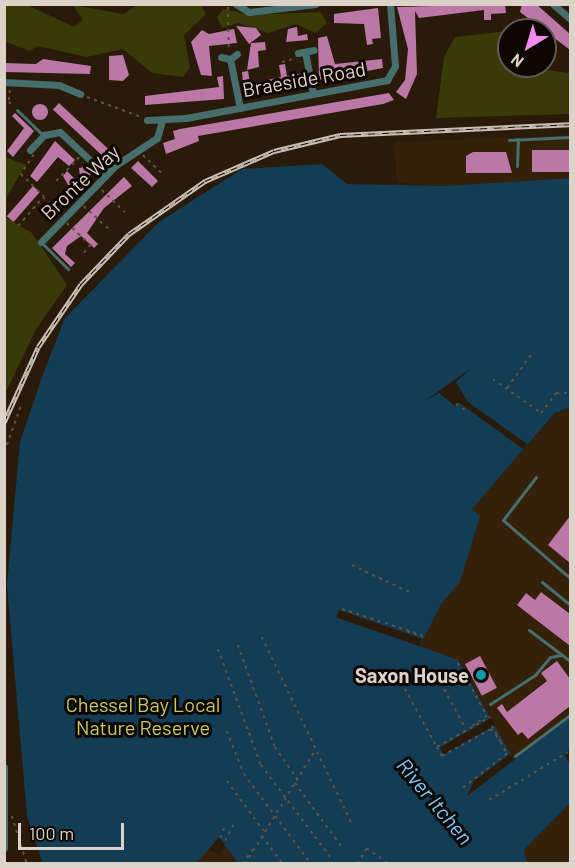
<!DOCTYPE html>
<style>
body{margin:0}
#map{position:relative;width:575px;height:868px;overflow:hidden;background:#291a09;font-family:Barlow,sans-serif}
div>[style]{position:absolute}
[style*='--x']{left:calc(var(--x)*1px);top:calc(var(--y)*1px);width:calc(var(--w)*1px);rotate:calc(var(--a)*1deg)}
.built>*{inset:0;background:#35200a}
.green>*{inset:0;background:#383b07}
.water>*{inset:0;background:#123d55}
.pier>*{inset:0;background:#291a09;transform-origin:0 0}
.building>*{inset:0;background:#bb77a5;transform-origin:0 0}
.round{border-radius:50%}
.path>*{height:1.5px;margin-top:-0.75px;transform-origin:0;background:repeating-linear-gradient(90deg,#605243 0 3px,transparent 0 7.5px)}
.lane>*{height:3px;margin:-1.5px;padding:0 1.5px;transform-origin:1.5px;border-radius:1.5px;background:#456e6d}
.street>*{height:7px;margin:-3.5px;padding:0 3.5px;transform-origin:3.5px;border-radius:3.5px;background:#456e6d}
.rail>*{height:4.5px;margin-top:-2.25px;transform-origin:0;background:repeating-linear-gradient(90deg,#0d0602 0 7px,#cabfb4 0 14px);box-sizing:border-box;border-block:2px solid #cabfb4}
.dots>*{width:16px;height:16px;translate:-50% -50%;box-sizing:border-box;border:3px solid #0d0602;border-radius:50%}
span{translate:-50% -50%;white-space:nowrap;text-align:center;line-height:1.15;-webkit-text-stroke:6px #0d0602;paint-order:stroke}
.street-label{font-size:20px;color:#ddd2c8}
.poi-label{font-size:20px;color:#ddd2c8;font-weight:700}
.right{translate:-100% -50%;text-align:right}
.park-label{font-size:20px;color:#c4cd61}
.water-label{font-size:21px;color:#79cbfc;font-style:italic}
.frame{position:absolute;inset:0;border:6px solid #ddd2c8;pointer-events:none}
.north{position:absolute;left:497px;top:18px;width:60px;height:60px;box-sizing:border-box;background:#0d0602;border:2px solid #605851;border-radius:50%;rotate:218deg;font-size:16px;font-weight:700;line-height:24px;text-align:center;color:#ddd2c8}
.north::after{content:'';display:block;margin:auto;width:21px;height:27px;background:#f38af1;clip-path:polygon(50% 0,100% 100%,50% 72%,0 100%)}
.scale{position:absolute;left:18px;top:823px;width:106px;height:27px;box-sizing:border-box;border:3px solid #ddd2c8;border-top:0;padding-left:8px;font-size:18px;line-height:21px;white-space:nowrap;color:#ddd2c8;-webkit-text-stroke:4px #0d0602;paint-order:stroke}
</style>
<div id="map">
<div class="built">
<i style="clip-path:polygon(570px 135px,570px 178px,446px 186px,397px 183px,394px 142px)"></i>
<i style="clip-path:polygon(570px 407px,570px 718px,514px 760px,458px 660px,420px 646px,441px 604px,471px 510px,556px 413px)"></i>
<i style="clip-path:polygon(570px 803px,570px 863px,527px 863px,524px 850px)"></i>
<i style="clip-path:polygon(225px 843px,238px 863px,197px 864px,207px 849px,219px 855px)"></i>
</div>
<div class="green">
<i style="clip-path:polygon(4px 5px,27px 5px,74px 27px,83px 20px,73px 5px,123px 14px,138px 5px,201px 5px,206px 14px,184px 35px,190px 68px,183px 77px,152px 73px,123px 49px,87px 57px,38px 46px,29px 51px,5px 41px)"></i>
<i style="clip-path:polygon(223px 9px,251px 15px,321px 12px,327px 23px,315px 33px,296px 24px,268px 33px,238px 23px,222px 28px,217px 17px)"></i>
<i style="clip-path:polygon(507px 31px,509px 66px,570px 73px,570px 114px,436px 118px,444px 57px,455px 37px)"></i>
<i style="clip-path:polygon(5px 157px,26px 165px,5px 199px,4px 157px)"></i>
<i style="clip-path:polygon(5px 217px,32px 233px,67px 285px,36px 329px,5px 394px)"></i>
</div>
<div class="water">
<i style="clip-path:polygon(322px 164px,347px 184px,446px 186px,570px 178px,570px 407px,555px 413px,472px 509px,480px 516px,460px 582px,441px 604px,420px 646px,458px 660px,514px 760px,570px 718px,570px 746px,565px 756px,570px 764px,570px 803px,524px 850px,527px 863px,238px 863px,219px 837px,197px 863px,43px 864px,27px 816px,7px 585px,20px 442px,42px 377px,65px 318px,159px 222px,242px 169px)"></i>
</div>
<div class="pier">
<i style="clip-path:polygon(470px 369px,456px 382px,468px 402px,527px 444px,523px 449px,458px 402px,455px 406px,439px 393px,426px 400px)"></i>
<i style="left:339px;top:610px;width:88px;height:8px;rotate:19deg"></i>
<i style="left:491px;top:718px;width:8px;height:59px;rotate:60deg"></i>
<i style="clip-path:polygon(510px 754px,514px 760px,467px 796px,474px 781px)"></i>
</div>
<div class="building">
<i style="clip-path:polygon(505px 4px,506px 13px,491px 14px,491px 20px,484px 20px,484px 10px,419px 18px,415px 11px,417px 74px,406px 99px,396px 92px,405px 80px,408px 49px,397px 7px)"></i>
<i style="clip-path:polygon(522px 4px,536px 4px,570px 34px,570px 50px,520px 12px)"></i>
<i style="clip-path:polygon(378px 8px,381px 38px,372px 39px,373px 44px,367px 45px,364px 24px,334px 23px,334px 14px)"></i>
<i style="clip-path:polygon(236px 26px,256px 28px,261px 35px,249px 44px)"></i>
<i style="clip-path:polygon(297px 27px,298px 36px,307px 34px,308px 40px,286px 42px,288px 29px)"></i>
<i style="clip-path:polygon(234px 29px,237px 43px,209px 46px,212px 76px,201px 75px,191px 42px,202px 30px,209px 34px)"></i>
<i style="clip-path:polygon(327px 36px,335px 64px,382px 59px,383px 68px,319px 80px,318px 38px)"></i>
<i style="clip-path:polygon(265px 42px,266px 50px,258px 51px,259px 67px,247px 70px,251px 43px)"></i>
<i style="clip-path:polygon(123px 55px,129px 75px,123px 81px,109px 80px,109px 56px)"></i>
<i style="clip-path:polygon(43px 59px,91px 66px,90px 74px,4px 72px,4px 63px,36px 64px)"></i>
<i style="clip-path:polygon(285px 64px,287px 76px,303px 73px,302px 83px,244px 94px,242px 72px,248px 71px,250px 83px,263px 81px,281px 77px,279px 65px)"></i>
<i style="clip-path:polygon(223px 76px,224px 99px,145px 105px,145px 96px,219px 87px,217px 77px)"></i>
<i style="clip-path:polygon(389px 93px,394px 100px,383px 104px,198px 136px,199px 141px,166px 154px,163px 143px,175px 139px,173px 131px,180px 129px)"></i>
<i style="left:59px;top:103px;width:74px;height:9px;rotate:43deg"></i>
<i class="round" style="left:32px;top:104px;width:16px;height:16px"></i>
<i style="clip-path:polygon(15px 113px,34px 131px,13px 157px,7px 151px,24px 128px,12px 116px)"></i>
<i style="clip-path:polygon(55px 141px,75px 160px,69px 166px,58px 157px,37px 182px,30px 176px)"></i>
<i style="left:532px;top:150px;width:38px;height:22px"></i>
<i style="clip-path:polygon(473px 152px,506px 152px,512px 173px,466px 173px,466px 156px)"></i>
<i style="clip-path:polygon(138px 161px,158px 181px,152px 187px,131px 168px)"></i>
<i style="clip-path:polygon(84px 167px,91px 174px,73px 194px,63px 176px,67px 171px,81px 185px,79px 168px)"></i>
<i style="clip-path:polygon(124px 177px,132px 186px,104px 208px,87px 233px,98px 244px,94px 248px,81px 236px,67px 246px,65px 254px,75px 263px,71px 267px,52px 248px)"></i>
<i style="left:33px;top:186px;width:9px;height:40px;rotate:41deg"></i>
<i style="clip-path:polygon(570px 516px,570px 563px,548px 545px)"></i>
<i style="clip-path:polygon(541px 592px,570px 614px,570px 646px,517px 605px,526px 593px,535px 600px)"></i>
<i style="left:480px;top:656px;width:36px;height:17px;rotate:62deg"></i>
<i style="clip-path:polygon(557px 661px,570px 679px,570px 706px,528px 739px,522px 732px,518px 735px,497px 708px,502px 704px,507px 712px,547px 681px,541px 673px)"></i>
</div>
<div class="path">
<i style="--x:228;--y:7;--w:42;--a:88.6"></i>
<i style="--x:282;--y:62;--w:11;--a:-15"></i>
<i style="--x:10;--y:90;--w:12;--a:95"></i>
<i style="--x:9;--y:102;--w:7;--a:45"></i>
<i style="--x:87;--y:97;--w:58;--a:20.3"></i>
<i style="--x:34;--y:155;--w:23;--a:124"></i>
<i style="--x:21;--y:174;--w:32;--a:44"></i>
<i style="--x:143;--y:155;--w:29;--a:44"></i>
<i style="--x:56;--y:181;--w:33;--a:-46"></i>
<i style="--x:102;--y:190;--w:32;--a:44"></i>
<i style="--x:84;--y:206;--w:33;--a:43"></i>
<i style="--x:67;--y:223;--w:33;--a:43"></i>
<i style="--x:91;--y:245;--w:13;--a:129"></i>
<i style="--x:18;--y:226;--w:38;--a:-49"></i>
<i style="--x:43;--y:197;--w:23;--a:41"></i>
<i style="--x:493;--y:379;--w:59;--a:35.3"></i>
<i style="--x:541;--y:413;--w:25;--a:-53"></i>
<i style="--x:556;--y:393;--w:14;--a:0"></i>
<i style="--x:507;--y:388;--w:44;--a:-54.2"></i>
<i style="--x:456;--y:404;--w:14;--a:34"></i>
<i style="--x:4;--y:452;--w:50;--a:-70.1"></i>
<i style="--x:352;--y:565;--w:63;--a:25.3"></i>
<i style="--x:342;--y:609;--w:84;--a:18"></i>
<i style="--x:407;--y:631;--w:17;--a:21"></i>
<i style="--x:262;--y:637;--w:210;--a:64.3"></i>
<i style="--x:238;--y:645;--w:109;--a:70.1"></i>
<i style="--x:275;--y:747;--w:39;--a:55"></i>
<i style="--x:218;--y:649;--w:124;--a:69.7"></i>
<i style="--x:261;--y:765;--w:116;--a:53"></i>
<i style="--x:458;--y:663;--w:60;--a:61.3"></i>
<i style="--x:487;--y:716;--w:21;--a:145"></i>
<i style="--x:437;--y:676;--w:60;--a:61.3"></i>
<i style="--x:405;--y:689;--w:66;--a:61.1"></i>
<i style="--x:437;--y:747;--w:61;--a:-29.5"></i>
<i style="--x:492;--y:726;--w:18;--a:61"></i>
<i style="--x:227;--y:731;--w:46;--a:68.4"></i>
<i style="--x:244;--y:774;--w:112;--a:53.3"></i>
<i style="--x:437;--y:747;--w:10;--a:61"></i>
<i style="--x:442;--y:756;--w:56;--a:-28.9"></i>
<i style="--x:491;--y:729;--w:16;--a:52"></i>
<i style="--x:501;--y:742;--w:13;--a:63"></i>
<i style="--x:507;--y:754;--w:57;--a:142.1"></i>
<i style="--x:227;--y:781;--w:62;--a:53.5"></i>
<i style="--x:295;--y:783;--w:78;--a:53.9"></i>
<i style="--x:489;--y:800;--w:92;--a:-31.3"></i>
<i style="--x:12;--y:816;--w:50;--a:72.6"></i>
<i style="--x:262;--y:836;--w:35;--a:53"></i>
<i style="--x:220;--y:838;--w:14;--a:-69"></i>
<i style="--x:225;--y:841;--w:22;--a:-63"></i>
<i style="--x:242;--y:864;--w:22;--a:-54"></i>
<i style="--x:245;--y:864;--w:134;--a:-58.4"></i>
<i style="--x:357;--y:864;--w:19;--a:-58"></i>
<i style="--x:367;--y:848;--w:26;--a:36"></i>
</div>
<div class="lane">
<i style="--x:17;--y:110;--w:35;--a:44"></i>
<i style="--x:509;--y:140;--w:61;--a:-2.8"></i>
<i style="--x:517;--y:166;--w:27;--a:-88"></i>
<i style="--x:42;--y:243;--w:37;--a:45"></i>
<i style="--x:536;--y:477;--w:54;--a:127.5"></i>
<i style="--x:503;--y:520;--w:89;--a:40.9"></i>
<i style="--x:542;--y:582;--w:36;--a:39"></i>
<i style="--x:529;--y:630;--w:51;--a:37.1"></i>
<i style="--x:490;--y:704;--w:54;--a:-32.8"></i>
<i style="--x:535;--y:675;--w:23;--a:-50"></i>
<i style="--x:550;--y:657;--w:11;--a:-10"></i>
<i style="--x:515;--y:756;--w:69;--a:-36.7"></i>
</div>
<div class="street">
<i style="--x:236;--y:4;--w:15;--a:32"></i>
<i style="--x:249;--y:12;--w:67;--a:-6.8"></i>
<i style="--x:553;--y:4;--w:23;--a:41"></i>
<i style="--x:305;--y:52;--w:42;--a:79"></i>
<i style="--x:298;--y:53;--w:16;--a:-11"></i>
<i style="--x:237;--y:54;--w:9;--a:144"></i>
<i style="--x:230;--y:59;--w:50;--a:78.5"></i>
<i style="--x:221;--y:57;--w:9;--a:13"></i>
<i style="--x:4;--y:82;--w:55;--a:3.1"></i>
<i style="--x:59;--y:85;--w:23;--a:23"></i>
<i style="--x:147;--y:120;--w:39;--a:-3"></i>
<i style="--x:186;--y:118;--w:205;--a:-10.7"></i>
<i style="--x:387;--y:80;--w:16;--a:-60"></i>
<i style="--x:395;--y:66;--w:62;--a:-94.6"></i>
<i style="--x:30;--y:150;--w:21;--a:-47"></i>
<i style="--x:44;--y:135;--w:16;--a:-11"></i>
<i style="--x:60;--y:132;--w:63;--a:43.1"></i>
<i style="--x:41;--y:242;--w:107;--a:-45.8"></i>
<i style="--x:116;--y:165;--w:49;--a:-33.4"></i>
<i style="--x:157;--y:138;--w:19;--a:-74"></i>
<i style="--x:4;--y:767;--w:81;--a:90"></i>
</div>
<div class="rail">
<i style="--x:4;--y:422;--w:82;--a:-65.6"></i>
<i style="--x:38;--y:347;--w:76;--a:-55.7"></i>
<i style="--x:81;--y:284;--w:69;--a:-46.2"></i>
<i style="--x:129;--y:234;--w:93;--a:-34.9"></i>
<i style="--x:205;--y:181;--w:75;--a:-23.5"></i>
<i style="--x:274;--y:151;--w:68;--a:-13.6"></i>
<i style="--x:340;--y:135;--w:230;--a:-2.7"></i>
</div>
<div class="dots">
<i style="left:481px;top:675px;background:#0f9aa8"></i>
</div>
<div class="street-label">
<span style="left:304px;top:79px;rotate:-10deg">Braeside Road</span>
<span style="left:80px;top:182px;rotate:-43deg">Bronte Way</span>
</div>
<div class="poi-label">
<span class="right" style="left:469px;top:675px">Saxon House</span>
</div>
<div class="park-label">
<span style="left:143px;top:716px">Chessel Bay Local<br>Nature Reserve</span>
</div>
<div class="water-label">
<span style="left:435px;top:801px;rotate:50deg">River Itchen</span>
</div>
<div class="frame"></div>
<div class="north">N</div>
<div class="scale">100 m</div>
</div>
